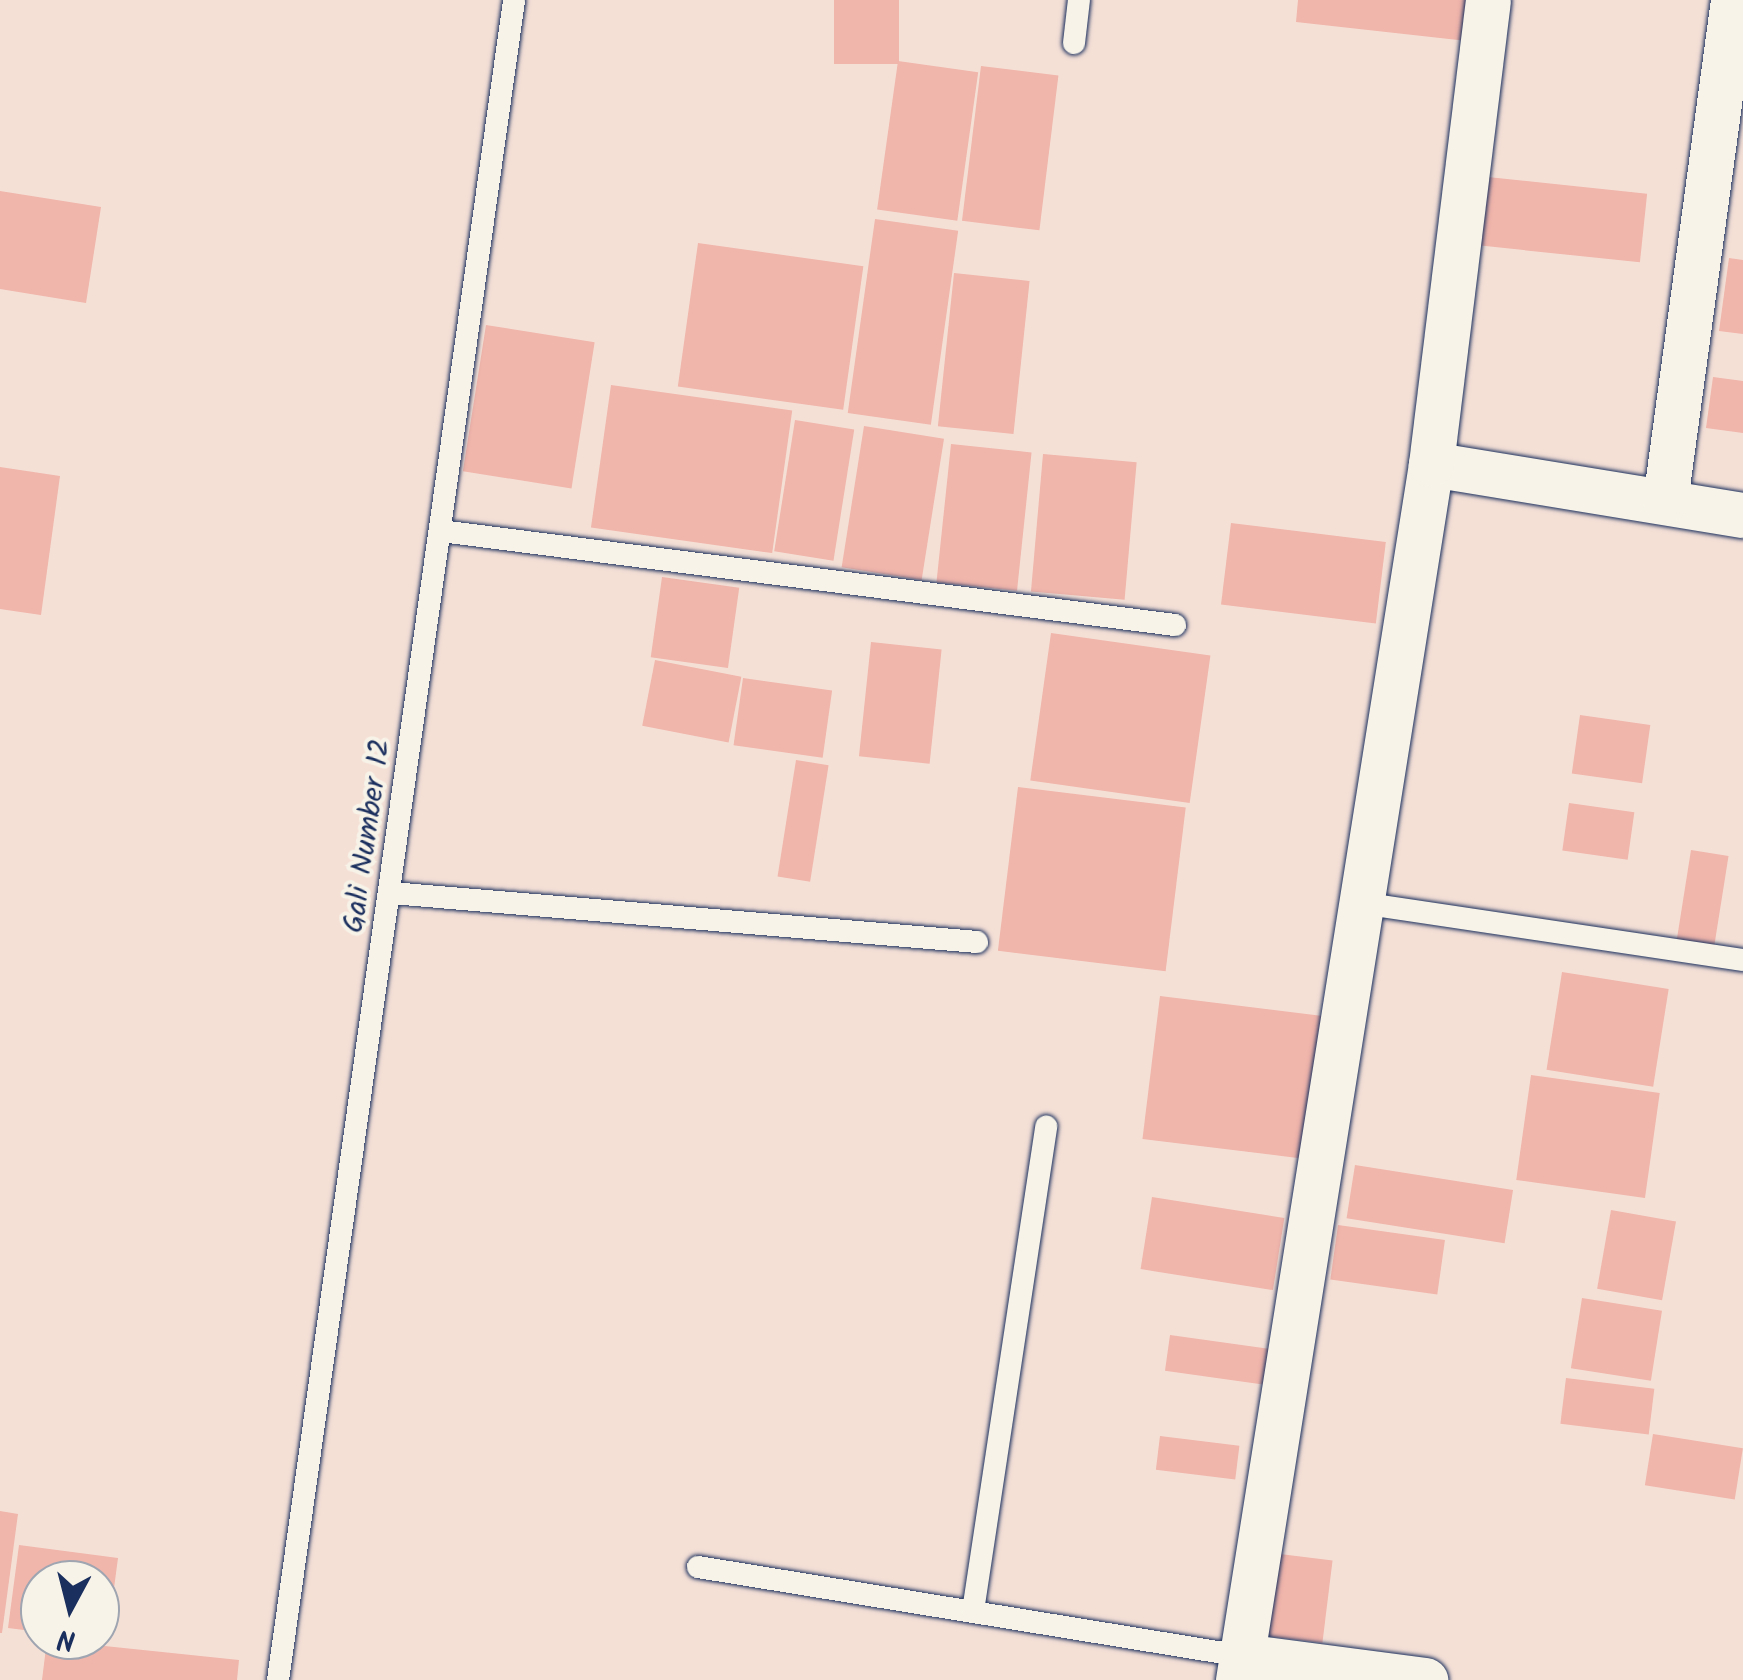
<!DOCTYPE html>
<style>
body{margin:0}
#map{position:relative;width:1743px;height:1680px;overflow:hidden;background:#f5e0d6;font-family:Kalam,sans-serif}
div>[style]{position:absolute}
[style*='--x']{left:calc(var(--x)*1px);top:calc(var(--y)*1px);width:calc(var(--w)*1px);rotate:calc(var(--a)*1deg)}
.building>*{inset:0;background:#f0b5ab;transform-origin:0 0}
.roads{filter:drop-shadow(0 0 2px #1b2f5e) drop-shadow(0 0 2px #1b2f5e)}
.lane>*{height:22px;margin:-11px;padding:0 11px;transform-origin:11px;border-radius:11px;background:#f7f3e8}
.street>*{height:45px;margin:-22.5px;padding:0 22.5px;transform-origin:22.5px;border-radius:22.5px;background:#f7f3e8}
span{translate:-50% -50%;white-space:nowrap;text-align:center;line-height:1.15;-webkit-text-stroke:8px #f7f3e8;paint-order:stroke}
.street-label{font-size:30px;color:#1b2f5e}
.north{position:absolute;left:20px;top:1560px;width:100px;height:100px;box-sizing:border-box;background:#f7f3e8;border:2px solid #9fa5b1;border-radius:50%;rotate:187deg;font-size:28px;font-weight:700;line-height:40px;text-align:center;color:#1b2f5e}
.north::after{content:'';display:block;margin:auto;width:35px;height:45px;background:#1b2f5e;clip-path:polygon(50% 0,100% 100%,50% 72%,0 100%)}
</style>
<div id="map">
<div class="building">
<i style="left:834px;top:0;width:65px;height:64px"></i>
<i style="clip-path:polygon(1298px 0,1480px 0,1476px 42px,1296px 22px)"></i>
<i style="left:898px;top:61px;width:81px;height:150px;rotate:8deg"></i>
<i style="left:981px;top:66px;width:78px;height:156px;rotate:7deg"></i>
<i style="left:1488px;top:177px;width:160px;height:69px;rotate:6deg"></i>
<i style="clip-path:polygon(0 191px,101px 207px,86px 303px,0 289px)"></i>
<i style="left:875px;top:219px;width:84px;height:196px;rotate:8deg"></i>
<i style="left:698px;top:243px;width:167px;height:145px;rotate:8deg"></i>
<i style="clip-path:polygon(1729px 258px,1743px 260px,1743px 334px,1719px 331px)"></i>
<i style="left:954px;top:273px;width:76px;height:154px;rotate:6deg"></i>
<i style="left:486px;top:325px;width:110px;height:148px;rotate:9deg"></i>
<i style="clip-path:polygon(1713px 377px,1743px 381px,1743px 433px,1706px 428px)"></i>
<i style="left:611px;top:385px;width:183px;height:144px;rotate:8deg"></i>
<i style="left:795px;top:420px;width:60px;height:133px;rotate:9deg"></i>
<i style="left:864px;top:426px;width:81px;height:143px;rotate:9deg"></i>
<i style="left:951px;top:444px;width:81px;height:139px;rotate:6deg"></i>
<i style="left:1043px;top:454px;width:94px;height:138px;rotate:5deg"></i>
<i style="clip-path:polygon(0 467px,60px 476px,41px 615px,0 609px)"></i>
<i style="left:1231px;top:523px;width:156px;height:82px;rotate:7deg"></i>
<i style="left:662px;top:577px;width:78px;height:81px;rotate:8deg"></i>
<i style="left:1051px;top:633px;width:161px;height:149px;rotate:8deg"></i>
<i style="left:871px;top:642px;width:71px;height:115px;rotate:6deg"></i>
<i style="left:655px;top:660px;width:88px;height:67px;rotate:11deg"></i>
<i style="left:743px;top:678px;width:90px;height:68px;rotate:8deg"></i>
<i style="left:1580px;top:715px;width:71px;height:59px;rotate:8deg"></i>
<i style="left:796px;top:760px;width:33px;height:118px;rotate:9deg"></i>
<i style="left:1018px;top:787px;width:169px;height:165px;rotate:7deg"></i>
<i style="left:1569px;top:803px;width:66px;height:48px;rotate:8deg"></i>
<i style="left:1691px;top:850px;width:38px;height:90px;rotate:9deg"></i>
<i style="left:1562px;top:972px;width:108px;height:99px;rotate:9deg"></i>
<i style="left:1160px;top:996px;width:174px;height:144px;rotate:7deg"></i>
<i style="left:1531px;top:1075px;width:130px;height:106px;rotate:8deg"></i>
<i style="left:1355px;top:1165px;width:160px;height:54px;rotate:9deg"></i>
<i style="left:1152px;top:1197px;width:134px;height:73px;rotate:9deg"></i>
<i style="left:1611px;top:1210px;width:66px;height:80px;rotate:10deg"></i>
<i style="left:1338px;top:1225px;width:108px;height:55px;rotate:8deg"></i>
<i style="left:1582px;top:1298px;width:81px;height:71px;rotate:9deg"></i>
<i style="left:1170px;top:1335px;width:106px;height:36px;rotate:8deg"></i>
<i style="left:1566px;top:1378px;width:89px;height:46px;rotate:7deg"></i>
<i style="left:1653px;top:1434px;width:91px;height:52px;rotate:9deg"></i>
<i style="left:1160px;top:1436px;width:80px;height:34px;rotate:7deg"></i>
<i style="clip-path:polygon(0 1511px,18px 1514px,2px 1633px,0 1633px)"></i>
<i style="clip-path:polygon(19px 1545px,118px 1558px,107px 1641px,100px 1640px,100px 1580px,40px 1580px,40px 1632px,8px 1628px)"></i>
<i style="left:1272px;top:1553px;width:61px;height:83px;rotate:7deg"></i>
<i style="clip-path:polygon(47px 1640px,239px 1660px,237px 1680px,42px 1680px)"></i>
</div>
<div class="roads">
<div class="lane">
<i style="--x:1074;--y:43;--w:43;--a:-83.4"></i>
<i style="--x:441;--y:531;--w:740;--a:7.3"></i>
<i style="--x:391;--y:893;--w:588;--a:4.78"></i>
<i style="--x:1361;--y:903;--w:386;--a:8.5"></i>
<i style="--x:698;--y:1567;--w:551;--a:9.29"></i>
<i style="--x:973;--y:1611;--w:490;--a:-81.4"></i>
<i style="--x:278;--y:1680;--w:1696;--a:-82"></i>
</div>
<div class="street">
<i style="--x:1431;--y:464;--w:316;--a:9.3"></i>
<i style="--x:1665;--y:501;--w:506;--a:-82.27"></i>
<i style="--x:1242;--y:1656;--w:185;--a:7.5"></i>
<i style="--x:1238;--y:1680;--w:1231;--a:-80.98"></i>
<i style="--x:1431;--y:464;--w:467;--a:-83"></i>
</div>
</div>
<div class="street-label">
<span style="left:368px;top:836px;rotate:-82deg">Gali Number 12</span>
</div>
<div class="north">N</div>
</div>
